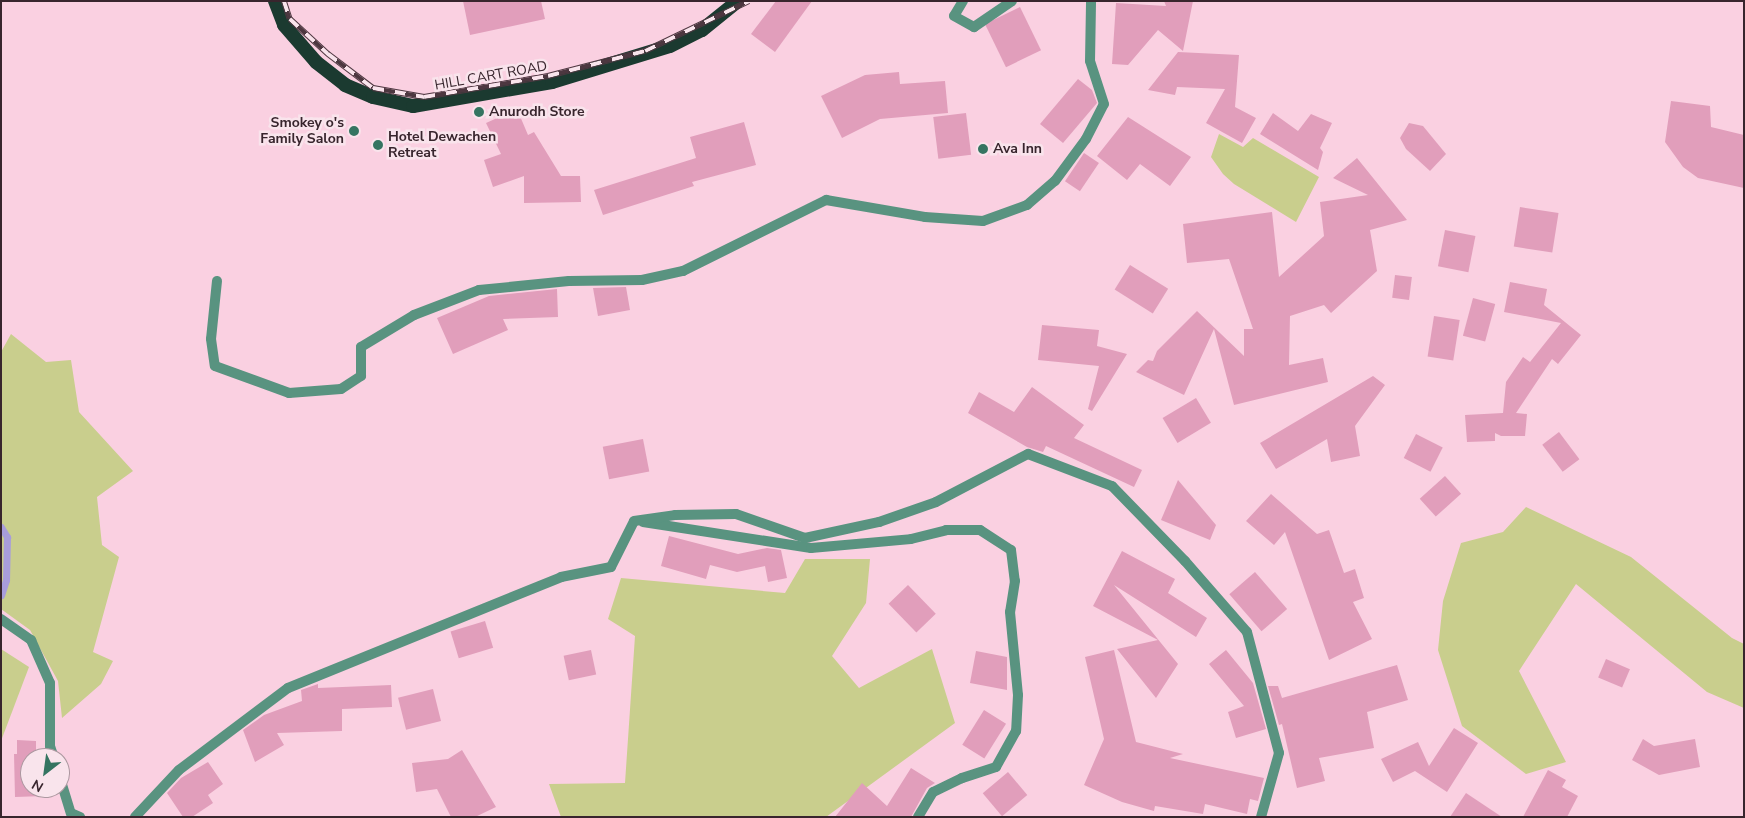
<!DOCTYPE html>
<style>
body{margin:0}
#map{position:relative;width:1745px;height:818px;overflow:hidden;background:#fad0e1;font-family:"Nunito Sans",sans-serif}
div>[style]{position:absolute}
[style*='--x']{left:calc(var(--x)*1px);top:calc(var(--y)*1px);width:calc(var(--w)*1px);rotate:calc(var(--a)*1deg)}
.green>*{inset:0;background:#c9ce8d}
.stream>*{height:7px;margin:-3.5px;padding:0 3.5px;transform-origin:3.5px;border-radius:3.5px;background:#a89ddb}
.building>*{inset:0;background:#e19ebb;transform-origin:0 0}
.minor>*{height:10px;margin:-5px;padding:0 5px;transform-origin:5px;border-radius:5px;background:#599380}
.trunk>*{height:14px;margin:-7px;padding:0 7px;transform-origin:7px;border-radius:7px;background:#1b3a30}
.rail>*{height:5.5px;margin-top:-2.75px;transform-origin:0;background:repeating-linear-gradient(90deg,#f9e4ec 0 11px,#4d3740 0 22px);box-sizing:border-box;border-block:1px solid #4d3740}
.dots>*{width:14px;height:14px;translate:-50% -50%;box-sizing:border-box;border:2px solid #f9e4ec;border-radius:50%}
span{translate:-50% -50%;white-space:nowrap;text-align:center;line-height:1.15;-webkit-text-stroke:5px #f9e4ec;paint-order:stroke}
.street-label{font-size:14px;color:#38252d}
.poi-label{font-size:14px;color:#38252d;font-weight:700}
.left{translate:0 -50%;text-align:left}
.right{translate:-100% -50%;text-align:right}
.frame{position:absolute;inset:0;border:2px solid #38252d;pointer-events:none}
.north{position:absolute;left:20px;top:748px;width:50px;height:50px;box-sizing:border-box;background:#f9e4ec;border:1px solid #ac98a0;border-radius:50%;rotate:210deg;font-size:14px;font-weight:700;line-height:20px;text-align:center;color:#38252d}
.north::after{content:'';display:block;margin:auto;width:18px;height:22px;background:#357461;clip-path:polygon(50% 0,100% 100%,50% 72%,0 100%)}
</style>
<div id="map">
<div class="green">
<i style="clip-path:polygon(1219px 134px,1243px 147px,1253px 138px,1319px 177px,1296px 222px,1234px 184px,1223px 174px,1211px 157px)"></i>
<i style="clip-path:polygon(11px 334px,46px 362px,71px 360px,79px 412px,133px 471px,97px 497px,102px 545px,119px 557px,93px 652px,113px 661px,101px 684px,62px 718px,58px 681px,30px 630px,1px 609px,1px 352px)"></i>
<i style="clip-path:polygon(1526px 507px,1631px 557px,1732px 638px,1744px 644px,1744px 708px,1707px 692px,1576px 584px,1519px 671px,1566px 762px,1526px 774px,1462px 726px,1438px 650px,1443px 601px,1461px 543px,1503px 532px)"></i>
<i style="clip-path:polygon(805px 559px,870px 559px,866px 603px,832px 656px,859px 688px,932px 649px,955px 723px,826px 817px,561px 817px,549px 784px,625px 783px,635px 636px,608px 619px,621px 578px,785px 593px)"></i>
<i style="clip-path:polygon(1px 649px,29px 667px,1px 741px)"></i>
</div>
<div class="stream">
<i style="--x:1;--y:527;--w:12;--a:59"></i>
<i style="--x:7;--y:537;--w:43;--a:91.3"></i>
<i style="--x:6;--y:580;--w:16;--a:108"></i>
</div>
<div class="building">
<i style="clip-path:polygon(463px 1px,541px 1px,545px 19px,470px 35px)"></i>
<i style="clip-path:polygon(776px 1px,812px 1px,775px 52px,751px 34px)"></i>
<i style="clip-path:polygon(1164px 1px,1193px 1px,1183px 51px,1158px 30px,1128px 65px,1112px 64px,1116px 3px,1166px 6px)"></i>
<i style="left:1020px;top:7px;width:48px;height:39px;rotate:64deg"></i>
<i style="clip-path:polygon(1178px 52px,1239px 55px,1235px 107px,1256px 118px,1242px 143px,1206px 123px,1225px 89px,1177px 87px,1175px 95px,1148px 90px)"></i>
<i style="clip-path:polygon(899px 72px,900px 84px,945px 81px,948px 113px,880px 119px,842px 138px,821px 96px,865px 75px)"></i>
<i style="clip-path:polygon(1078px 79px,1092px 90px,1097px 103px,1063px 143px,1040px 124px)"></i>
<i style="clip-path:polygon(1671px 101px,1710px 106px,1711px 127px,1744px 135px,1744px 188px,1698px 178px,1683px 167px,1665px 142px)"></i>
<i style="clip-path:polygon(517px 109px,528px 135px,534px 132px,561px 176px,580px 176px,581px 202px,524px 203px,524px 176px,493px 187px,484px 160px,501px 154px,486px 123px)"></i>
<i style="left:966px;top:113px;width:42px;height:33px;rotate:83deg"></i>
<i style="clip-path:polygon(1273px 113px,1298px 131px,1311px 114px,1332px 123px,1320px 148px,1323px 152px,1318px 170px,1260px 134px)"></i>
<i style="clip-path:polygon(1128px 117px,1191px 157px,1170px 186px,1140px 164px,1127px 180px,1097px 156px)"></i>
<i style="clip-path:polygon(744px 122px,756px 165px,692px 182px,694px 186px,603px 215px,594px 190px,696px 158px,690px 137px)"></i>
<i style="clip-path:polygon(1409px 123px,1423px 126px,1446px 154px,1430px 171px,1406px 149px,1400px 138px)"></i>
<i style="left:1084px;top:153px;width:18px;height:34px;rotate:34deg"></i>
<i style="clip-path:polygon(1357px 158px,1407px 220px,1370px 230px,1377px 271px,1331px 313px,1324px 305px,1290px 316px,1289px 365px,1323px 358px,1328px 382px,1234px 405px,1214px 329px,1184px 395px,1136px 372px,1148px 360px,1153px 361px,1157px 351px,1197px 311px,1244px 356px,1244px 329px,1253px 329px,1229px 259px,1187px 263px,1183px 224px,1272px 212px,1279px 277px,1324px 236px,1320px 202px,1368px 195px,1333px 178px)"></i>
<i style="left:1520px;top:207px;width:39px;height:40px;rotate:9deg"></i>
<i style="left:1445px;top:230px;width:31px;height:37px;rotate:11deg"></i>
<i style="left:1130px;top:265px;width:45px;height:29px;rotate:32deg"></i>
<i style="left:1395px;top:275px;width:17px;height:23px;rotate:7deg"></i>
<i style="clip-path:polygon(1510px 282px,1547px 289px,1544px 305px,1581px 335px,1558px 364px,1552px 359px,1516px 413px,1527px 414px,1525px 436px,1501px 436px,1495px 433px,1495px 441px,1467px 442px,1465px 415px,1503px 413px,1506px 382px,1523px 357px,1530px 362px,1561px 323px,1504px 312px)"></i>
<i style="clip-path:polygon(626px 287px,630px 310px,598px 316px,593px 288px)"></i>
<i style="clip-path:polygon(557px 289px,558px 317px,503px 319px,508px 330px,453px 354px,437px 318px,489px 296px)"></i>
<i style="left:1473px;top:298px;width:23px;height:39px;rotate:15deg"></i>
<i style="left:1434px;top:316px;width:26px;height:41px;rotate:9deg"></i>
<i style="clip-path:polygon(1042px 325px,1099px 330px,1097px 346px,1127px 354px,1092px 411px,1088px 409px,1099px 366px,1038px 360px)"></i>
<i style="clip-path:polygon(1373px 376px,1385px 385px,1355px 426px,1360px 456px,1331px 462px,1327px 439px,1276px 469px,1260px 443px)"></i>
<i style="clip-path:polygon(1032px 387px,1084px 425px,1074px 438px,1142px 470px,1134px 487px,1046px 446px,1043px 452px,1027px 447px,968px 413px,979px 392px,1014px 412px)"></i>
<i style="left:1196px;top:398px;width:29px;height:39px;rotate:59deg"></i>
<i style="left:1559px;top:432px;width:34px;height:21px;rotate:53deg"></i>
<i style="left:1416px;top:434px;width:30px;height:27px;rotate:27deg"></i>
<i style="left:643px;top:439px;width:33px;height:41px;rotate:79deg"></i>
<i style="left:1445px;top:476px;width:24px;height:34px;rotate:48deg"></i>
<i style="clip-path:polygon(1178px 480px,1216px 525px,1210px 540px,1161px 520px)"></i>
<i style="clip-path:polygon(1271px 494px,1317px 534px,1329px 530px,1344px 573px,1355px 569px,1364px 598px,1353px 602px,1372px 639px,1329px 660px,1285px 532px,1274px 545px,1246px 521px)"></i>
<i style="clip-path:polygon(669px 536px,738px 554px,767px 548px,781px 550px,787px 578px,768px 582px,765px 566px,737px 572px,710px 565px,706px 579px,661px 566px)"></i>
<i style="clip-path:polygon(1122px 551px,1175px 579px,1168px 593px,1207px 618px,1196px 637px,1114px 585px,1178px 664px,1156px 698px,1117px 649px,1158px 640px,1093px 606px)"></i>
<i style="left:1255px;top:572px;width:49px;height:34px;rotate:49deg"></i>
<i style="left:908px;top:585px;width:40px;height:27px;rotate:46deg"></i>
<i style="left:485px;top:621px;width:28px;height:36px;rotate:73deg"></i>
<i style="left:591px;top:650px;width:25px;height:28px;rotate:78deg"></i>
<i style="clip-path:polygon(1114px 650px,1136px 742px,1183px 754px,1170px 758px,1264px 778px,1258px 801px,1250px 799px,1247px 814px,1205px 804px,1203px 814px,1155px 806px,1154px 811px,1122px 802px,1084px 785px,1104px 739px,1085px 657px)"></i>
<i style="clip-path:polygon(1226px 650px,1253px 683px,1266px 729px,1236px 738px,1228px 712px,1244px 706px,1209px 664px)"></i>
<i style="clip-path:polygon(976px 651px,1007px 657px,1007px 690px,970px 683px)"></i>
<i style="left:1606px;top:659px;width:26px;height:20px;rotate:23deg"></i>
<i style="clip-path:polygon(1397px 665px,1408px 700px,1367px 712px,1374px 748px,1319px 758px,1325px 781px,1297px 788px,1282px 724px,1279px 725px,1268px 686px,1278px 686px,1282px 698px)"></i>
<i style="clip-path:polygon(318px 684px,318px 688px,391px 685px,392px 707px,342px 709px,342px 731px,277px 733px,284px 745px,255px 762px,243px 730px,264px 715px,302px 701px,301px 690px)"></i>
<i style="left:433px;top:689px;width:33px;height:36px;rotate:76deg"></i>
<i style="left:984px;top:710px;width:26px;height:41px;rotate:32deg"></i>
<i style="clip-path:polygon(1454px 728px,1478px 743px,1447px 792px,1415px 771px,1393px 782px,1381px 759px,1418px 742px,1429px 766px)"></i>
<i style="clip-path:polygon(1643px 739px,1654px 746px,1695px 739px,1700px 767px,1659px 775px,1632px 760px)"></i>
<i style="clip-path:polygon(17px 740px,36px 741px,36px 754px,43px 754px,43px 758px,30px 758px,30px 788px,44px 788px,44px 796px,15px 797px,14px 754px,17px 754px)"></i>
<i style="clip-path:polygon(462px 750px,496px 807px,475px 817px,451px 817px,437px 789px,416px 792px,412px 763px,448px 759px)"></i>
<i style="clip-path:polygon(208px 762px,223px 784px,208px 795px,213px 803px,192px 817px,183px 817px,167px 793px,181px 778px)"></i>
<i style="clip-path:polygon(911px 768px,935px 783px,927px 788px,911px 817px,835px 817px,862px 783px,887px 806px)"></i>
<i style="clip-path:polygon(1548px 770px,1566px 780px,1562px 787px,1578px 796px,1567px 817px,1523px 817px)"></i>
<i style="left:1008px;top:772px;width:30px;height:33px;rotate:50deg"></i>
<i style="clip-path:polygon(1466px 793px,1502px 817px,1450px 817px)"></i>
</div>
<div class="minor">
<i style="--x:963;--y:1;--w:17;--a:121"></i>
<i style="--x:954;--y:16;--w:23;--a:29"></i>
<i style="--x:974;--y:27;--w:46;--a:-34.4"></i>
<i style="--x:217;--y:281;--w:58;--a:95.9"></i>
<i style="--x:211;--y:339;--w:27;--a:82"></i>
<i style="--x:215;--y:366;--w:79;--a:20"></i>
<i style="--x:289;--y:393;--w:52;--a:-4.4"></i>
<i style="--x:341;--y:389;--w:24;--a:-33"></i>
<i style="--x:361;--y:376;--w:29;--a:-90"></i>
<i style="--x:361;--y:347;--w:62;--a:-31.1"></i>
<i style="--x:414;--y:315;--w:70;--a:-21"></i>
<i style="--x:479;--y:290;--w:90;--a:-5.7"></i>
<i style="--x:569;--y:281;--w:73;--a:-0.8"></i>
<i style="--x:642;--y:280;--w:42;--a:-12.4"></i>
<i style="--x:683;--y:271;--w:160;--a:-26.4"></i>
<i style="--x:826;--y:200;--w:100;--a:9.7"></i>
<i style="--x:925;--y:217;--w:58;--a:3.9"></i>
<i style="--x:983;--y:221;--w:47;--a:-20"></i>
<i style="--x:1027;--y:205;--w:37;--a:-41"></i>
<i style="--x:1055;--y:181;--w:52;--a:-53.6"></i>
<i style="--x:1086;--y:139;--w:39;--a:-63"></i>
<i style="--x:1104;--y:104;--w:45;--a:-108"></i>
<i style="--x:1090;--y:61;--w:60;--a:-89"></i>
<i style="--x:643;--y:522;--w:170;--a:8.8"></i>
<i style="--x:811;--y:548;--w:100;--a:-5.1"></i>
<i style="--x:911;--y:539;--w:36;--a:-14"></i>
<i style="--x:946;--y:530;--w:34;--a:0"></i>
<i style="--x:980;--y:530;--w:37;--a:33"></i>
<i style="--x:1011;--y:550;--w:31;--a:83"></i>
<i style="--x:1015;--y:581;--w:31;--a:99"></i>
<i style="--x:1010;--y:612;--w:83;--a:84.5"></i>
<i style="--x:1018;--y:695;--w:36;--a:93"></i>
<i style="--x:1016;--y:731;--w:41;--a:119.1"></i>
<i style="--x:996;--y:767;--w:36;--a:162"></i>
<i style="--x:962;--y:778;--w:32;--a:154"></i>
<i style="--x:933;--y:792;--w:29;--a:121"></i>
<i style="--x:1;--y:619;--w:37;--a:35"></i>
<i style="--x:31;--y:640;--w:47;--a:66.2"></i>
<i style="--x:50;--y:683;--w:63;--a:90"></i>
<i style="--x:50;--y:746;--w:13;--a:72"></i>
<i style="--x:60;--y:778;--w:37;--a:73"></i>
<i style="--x:71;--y:813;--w:10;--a:24"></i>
<i style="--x:135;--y:817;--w:64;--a:-46.9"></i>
<i style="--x:179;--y:770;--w:136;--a:-37"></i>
<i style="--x:288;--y:688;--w:295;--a:-22.1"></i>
<i style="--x:561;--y:577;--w:51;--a:-11.3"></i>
<i style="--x:611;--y:567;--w:51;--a:-63.4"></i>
<i style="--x:634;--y:521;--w:41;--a:-8.3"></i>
<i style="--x:675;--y:515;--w:61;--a:-0.9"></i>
<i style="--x:736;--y:514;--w:73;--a:19.2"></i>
<i style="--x:805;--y:538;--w:76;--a:-12.2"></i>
<i style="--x:879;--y:522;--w:60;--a:-19.3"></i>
<i style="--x:936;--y:502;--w:104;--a:-27.6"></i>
<i style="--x:1028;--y:454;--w:90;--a:20.9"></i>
<i style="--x:1112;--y:486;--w:105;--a:45.8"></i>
<i style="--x:1185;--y:561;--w:94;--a:48.9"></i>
<i style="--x:1247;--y:632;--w:125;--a:75.2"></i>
<i style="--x:1279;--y:753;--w:66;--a:105.7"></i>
</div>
<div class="trunk">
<i style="--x:275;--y:1;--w:26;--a:69"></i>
<i style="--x:284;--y:25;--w:49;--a:49.1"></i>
<i style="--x:316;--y:62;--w:37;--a:38"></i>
<i style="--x:345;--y:85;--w:30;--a:23"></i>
<i style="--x:373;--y:97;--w:41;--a:12.7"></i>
<i style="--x:413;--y:106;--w:141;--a:-9.8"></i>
<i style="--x:552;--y:82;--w:123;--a:-17"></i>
<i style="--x:670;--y:46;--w:36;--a:-27"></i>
<i style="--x:702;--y:30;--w:46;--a:-38.9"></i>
</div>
<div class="rail">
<i style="--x:284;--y:1;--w:19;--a:72"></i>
<i style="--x:290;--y:19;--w:52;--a:42.6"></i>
<i style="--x:328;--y:54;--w:56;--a:37.1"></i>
<i style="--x:373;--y:88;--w:52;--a:10"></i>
<i style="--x:424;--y:97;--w:126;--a:-9.6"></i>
<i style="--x:548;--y:76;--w:100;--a:-14.5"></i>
<i style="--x:645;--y:51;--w:115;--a:-25.7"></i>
</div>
<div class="dots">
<i style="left:479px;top:112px;background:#357461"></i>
<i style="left:354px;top:131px;background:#357461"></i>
<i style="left:378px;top:145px;background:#357461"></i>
<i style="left:983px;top:149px;background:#357461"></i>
</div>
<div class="street-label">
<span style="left:491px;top:76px;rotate:-10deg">HILL CART ROAD</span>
</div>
<div class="poi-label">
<span class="left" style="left:489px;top:112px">Anurodh Store</span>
<span class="right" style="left:344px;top:131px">Smokey o's<br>Family Salon</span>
<span class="left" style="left:388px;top:145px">Hotel Dewachen<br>Retreat</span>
<span class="left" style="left:993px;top:149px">Ava Inn</span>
</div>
<div class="frame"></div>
<div class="north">N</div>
</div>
